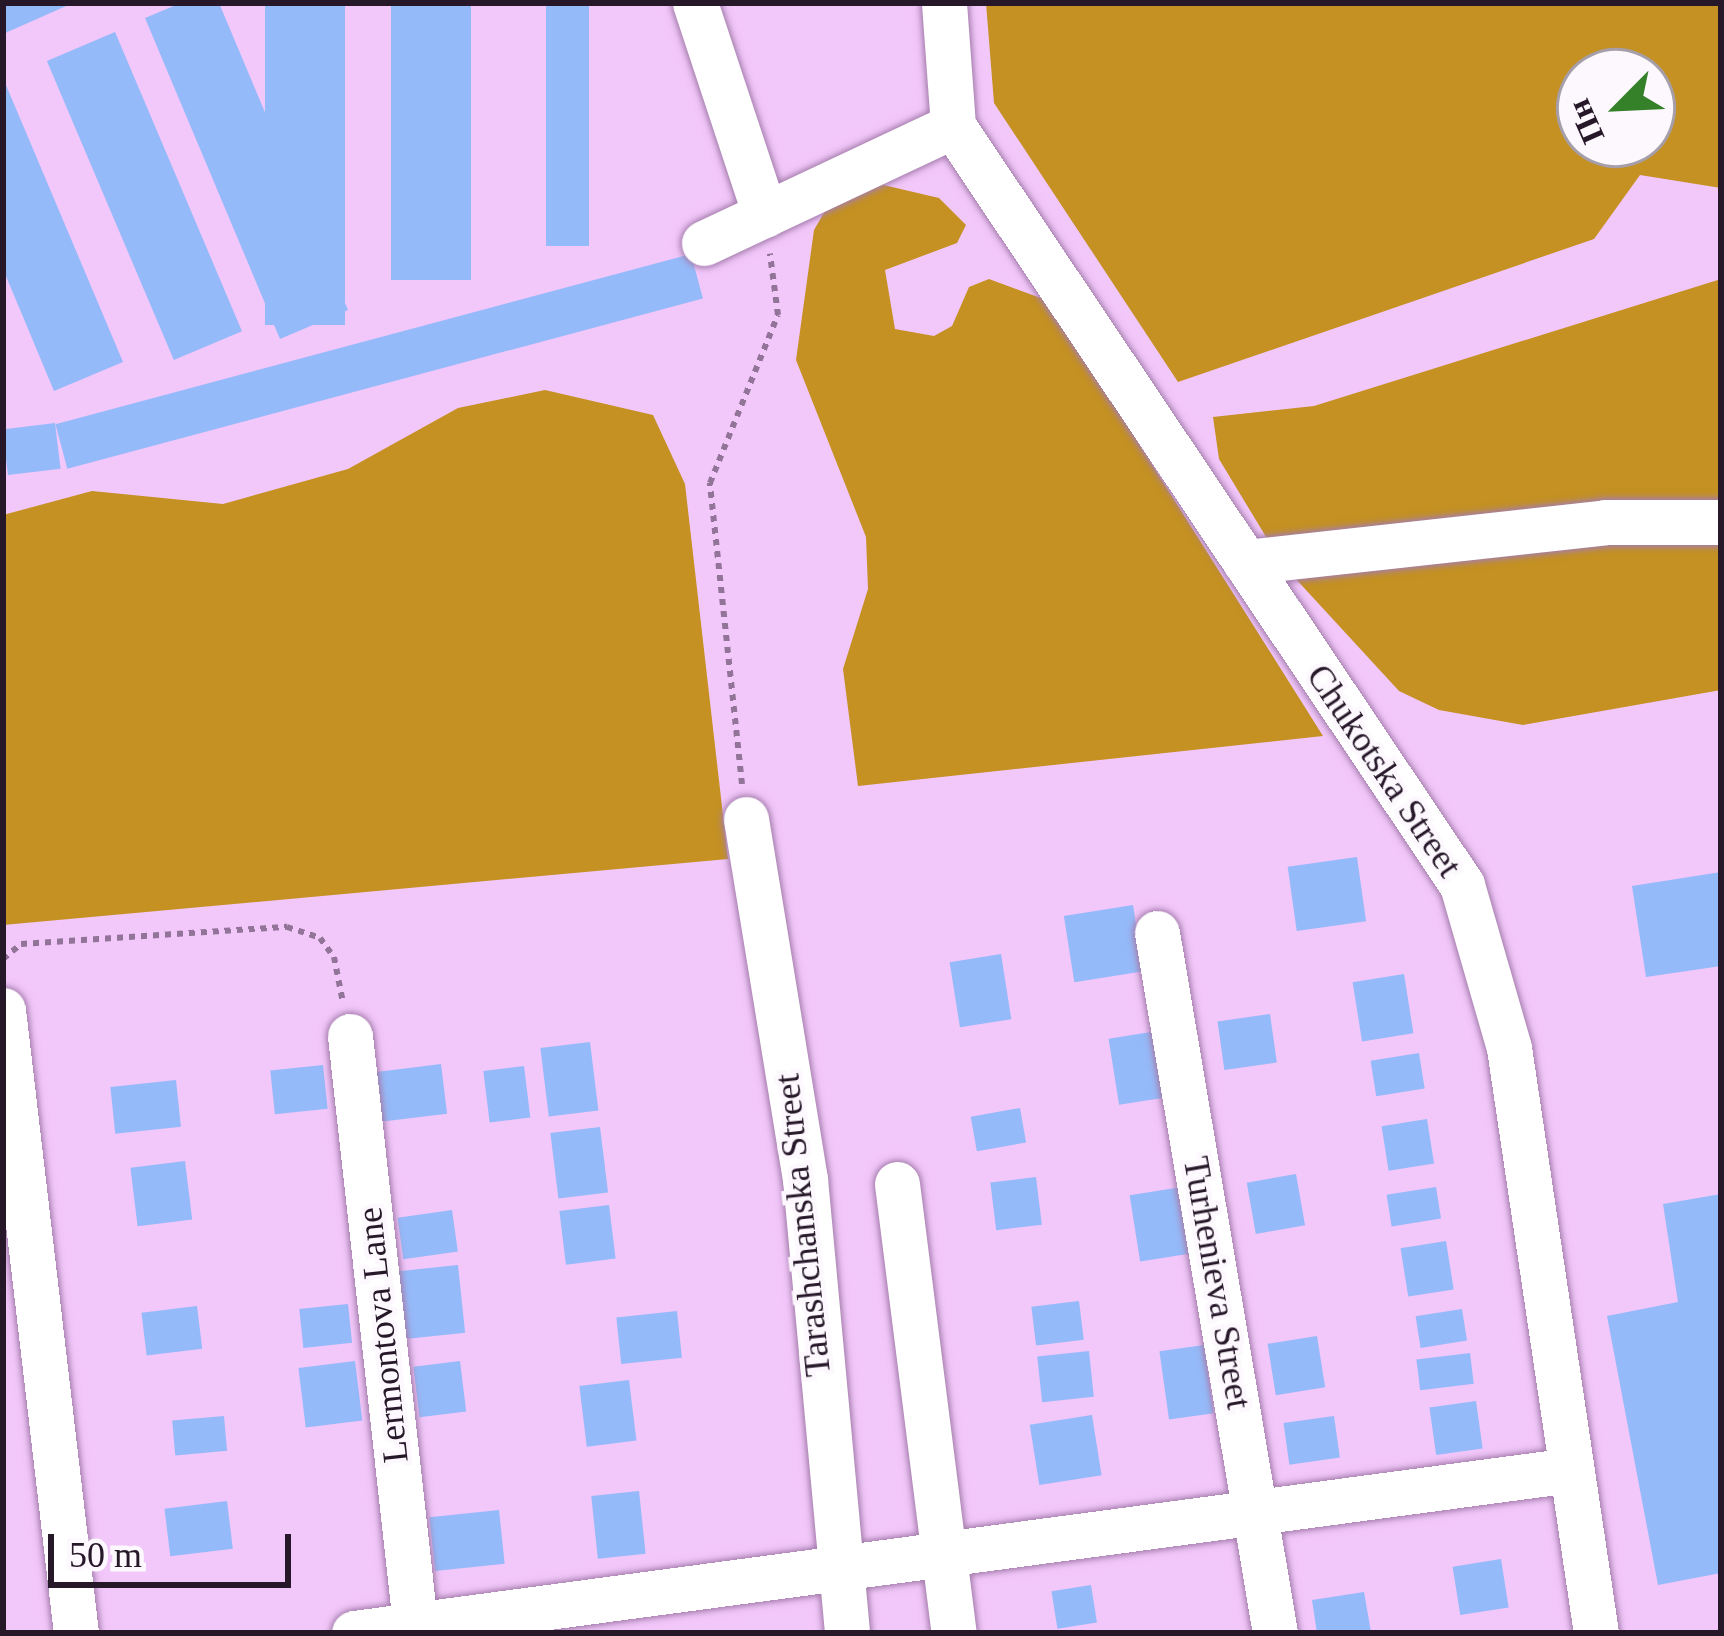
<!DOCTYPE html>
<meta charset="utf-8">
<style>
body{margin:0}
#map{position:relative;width:1724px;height:1636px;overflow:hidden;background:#f2c7fa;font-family:Georgia,serif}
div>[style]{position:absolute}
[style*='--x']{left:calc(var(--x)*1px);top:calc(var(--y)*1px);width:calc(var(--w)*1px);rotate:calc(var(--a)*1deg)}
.forest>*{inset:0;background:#c49122}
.building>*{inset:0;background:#95baf9;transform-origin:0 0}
.path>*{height:6px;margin-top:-3px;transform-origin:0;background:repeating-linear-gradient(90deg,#927498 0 6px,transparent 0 12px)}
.roads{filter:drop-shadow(0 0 3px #a47dac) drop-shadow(0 0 3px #a47dac)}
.minor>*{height:45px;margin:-22.5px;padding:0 22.5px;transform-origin:22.5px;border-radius:22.5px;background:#fff}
span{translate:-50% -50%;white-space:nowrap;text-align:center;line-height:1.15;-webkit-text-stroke:9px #fcf8fd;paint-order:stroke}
.street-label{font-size:36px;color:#261729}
.frame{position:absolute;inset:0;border:6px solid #261729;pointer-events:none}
.north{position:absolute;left:1556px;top:48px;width:120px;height:120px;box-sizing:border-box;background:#fcf8fd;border:3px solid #a69ea8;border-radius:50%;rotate:246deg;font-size:33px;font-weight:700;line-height:48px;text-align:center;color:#261729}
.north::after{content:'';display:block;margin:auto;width:42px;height:54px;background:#358129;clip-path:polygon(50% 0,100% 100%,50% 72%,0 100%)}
.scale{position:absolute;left:48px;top:1534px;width:243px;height:54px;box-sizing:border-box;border:6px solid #261729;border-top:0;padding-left:15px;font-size:36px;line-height:42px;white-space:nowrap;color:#261729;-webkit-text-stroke:9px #fcf8fd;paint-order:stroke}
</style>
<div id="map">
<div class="forest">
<i style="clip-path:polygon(evenodd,986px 3px,1721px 3px,1721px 188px,1640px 175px,1594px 239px,1178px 382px,994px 103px,986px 3px,1580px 72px,1652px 72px,1652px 144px,1580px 144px,1580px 72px)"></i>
<i style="clip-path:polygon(875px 183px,939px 198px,966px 225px,957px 243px,885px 270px,895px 329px,934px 336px,952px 326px,969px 287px,989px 279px,1049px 301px,1323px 736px,858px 786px,843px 669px,868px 589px,866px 537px,796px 360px,814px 230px,836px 192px)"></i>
<i style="clip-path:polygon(1721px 279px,1721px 690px,1523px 725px,1439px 710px,1399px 691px,1283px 565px,1219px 459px,1213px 417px,1314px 406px)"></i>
<i style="clip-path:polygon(545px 390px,653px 415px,685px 484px,728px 859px,3px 925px,3px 515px,92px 491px,223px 504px,348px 469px,458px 408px)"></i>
</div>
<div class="building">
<i style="clip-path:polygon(3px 3px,73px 3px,3px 34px)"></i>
<i style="clip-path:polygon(181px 3px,219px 3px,348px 310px,280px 339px,145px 18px)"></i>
<i style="left:265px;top:3px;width:80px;height:322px"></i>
<i style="left:391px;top:3px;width:80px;height:277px"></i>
<i style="left:546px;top:3px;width:43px;height:243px"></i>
<i style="left:115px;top:32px;width:325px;height:74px;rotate:67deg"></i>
<i style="clip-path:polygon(3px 78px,123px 362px,54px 391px,3px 269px)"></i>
<i style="left:691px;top:254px;width:46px;height:658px;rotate:75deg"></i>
<i style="left:55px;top:423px;width:46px;height:53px;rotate:83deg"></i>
<i style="left:1357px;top:857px;width:65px;height:70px;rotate:82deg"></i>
<i style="clip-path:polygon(1721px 872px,1721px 966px,1646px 977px,1632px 886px)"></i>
<i style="left:1133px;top:905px;width:67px;height:70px;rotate:81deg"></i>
<i style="left:1001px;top:954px;width:66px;height:52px;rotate:81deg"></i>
<i style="left:1404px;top:974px;width:60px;height:52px;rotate:81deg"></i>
<i style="left:1270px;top:1014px;width:49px;height:53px;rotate:82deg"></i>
<i style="left:1157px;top:1031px;width:67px;height:49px;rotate:81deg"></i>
<i style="left:590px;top:1042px;width:69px;height:50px;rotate:83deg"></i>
<i style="left:1419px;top:1053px;width:36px;height:49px;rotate:81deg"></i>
<i style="left:441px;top:1064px;width:50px;height:67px;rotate:83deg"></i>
<i style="left:323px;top:1065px;width:44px;height:53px;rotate:84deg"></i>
<i style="left:524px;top:1066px;width:52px;height:41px;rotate:83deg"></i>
<i style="left:176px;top:1080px;width:47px;height:66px;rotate:84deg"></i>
<i style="left:1020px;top:1108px;width:35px;height:50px;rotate:80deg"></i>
<i style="left:1427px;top:1119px;width:45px;height:46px;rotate:81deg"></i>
<i style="left:600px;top:1127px;width:66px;height:50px;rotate:83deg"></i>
<i style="left:185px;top:1161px;width:59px;height:55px;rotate:83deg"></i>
<i style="left:1296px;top:1174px;width:52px;height:50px;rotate:80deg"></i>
<i style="left:1036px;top:1177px;width:48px;height:46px;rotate:83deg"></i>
<i style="left:1182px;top:1187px;width:67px;height:53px;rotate:81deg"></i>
<i style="left:1436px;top:1187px;width:32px;height:50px;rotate:81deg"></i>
<i style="clip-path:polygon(1721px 1194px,1721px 1573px,1658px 1585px,1607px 1316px,1678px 1302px,1663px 1204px)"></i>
<i style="left:609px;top:1205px;width:54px;height:50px;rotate:83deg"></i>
<i style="left:452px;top:1210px;width:42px;height:55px;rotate:82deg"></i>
<i style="left:1446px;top:1241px;width:49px;height:46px;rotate:81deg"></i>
<i style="left:458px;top:1265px;width:68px;height:60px;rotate:84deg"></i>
<i style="left:1079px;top:1301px;width:39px;height:48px;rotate:83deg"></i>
<i style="left:348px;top:1304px;width:39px;height:49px;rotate:84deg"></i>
<i style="left:197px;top:1306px;width:43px;height:56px;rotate:83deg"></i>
<i style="left:1462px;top:1309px;width:32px;height:47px;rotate:81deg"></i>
<i style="left:677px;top:1311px;width:47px;height:61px;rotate:84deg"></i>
<i style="left:1317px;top:1336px;width:52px;height:50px;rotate:81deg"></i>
<i style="left:1204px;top:1345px;width:69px;height:45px;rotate:82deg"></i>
<i style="left:1089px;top:1351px;width:46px;height:52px;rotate:84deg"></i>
<i style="left:1470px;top:1353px;width:31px;height:54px;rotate:83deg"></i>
<i style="left:355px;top:1361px;width:60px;height:57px;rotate:83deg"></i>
<i style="left:460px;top:1361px;width:51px;height:47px;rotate:83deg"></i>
<i style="left:629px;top:1380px;width:61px;height:50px;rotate:83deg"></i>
<i style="left:1476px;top:1401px;width:48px;height:47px;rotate:82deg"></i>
<i style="left:1092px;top:1415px;width:61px;height:63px;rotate:81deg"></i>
<i style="left:224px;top:1416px;width:35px;height:52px;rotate:85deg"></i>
<i style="left:1334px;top:1416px;width:42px;height:51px;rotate:82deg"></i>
<i style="left:639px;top:1491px;width:63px;height:48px;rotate:84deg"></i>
<i style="left:227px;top:1501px;width:48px;height:63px;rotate:83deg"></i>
<i style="left:499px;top:1510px;width:54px;height:70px;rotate:84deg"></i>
<i style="left:1501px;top:1559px;width:49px;height:49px;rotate:81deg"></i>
<i style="left:1091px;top:1585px;width:38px;height:40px;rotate:81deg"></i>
<i style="clip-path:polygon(1364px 1592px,1371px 1632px,1317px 1633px,1312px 1600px)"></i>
</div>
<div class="path">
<i style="--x:742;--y:784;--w:303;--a:-96.1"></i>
<i style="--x:710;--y:483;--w:181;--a:-68"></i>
<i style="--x:778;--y:315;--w:62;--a:-97.5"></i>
<i style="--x:3;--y:959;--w:23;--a:-40"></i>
<i style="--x:21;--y:944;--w:267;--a:-3.7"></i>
<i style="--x:287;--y:927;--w:35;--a:18"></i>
<i style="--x:320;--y:938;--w:24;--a:54"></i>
<i style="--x:334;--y:957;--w:47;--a:78.9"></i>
</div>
<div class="roads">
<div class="minor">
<i style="--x:695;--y:3;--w:223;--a:71.7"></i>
<i style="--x:944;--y:3;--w:123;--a:85.8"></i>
<i style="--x:953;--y:126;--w:914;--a:56.15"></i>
<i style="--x:1462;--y:885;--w:170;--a:73.9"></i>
<i style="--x:1509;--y:1048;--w:591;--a:81.54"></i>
<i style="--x:704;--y:243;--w:275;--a:-25.2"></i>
<i style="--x:1245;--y:562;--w:362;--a:-6.3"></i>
<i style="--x:1605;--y:522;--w:116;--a:0"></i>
<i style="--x:746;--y:819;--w:365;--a:80.7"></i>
<i style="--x:805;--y:1179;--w:456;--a:84.7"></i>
<i style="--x:1157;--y:933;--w:710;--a:80.43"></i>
<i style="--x:3;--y:1010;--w:627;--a:83.32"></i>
<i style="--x:350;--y:1036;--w:601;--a:83.69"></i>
<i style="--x:897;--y:1184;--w:453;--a:82.8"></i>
<i style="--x:354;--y:1633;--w:1227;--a:-7.63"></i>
</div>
</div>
<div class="street-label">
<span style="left:1384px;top:771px;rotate:56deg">Chukotska Street</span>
<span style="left:803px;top:1225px;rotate:-96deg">Tarashchanska Street</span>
<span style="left:1217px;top:1283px;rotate:80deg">Turhenieva Street</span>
<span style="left:383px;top:1335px;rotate:-96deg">Lermontova Lane</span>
</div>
<div class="frame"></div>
<div class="north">Пн</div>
<div class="scale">50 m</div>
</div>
